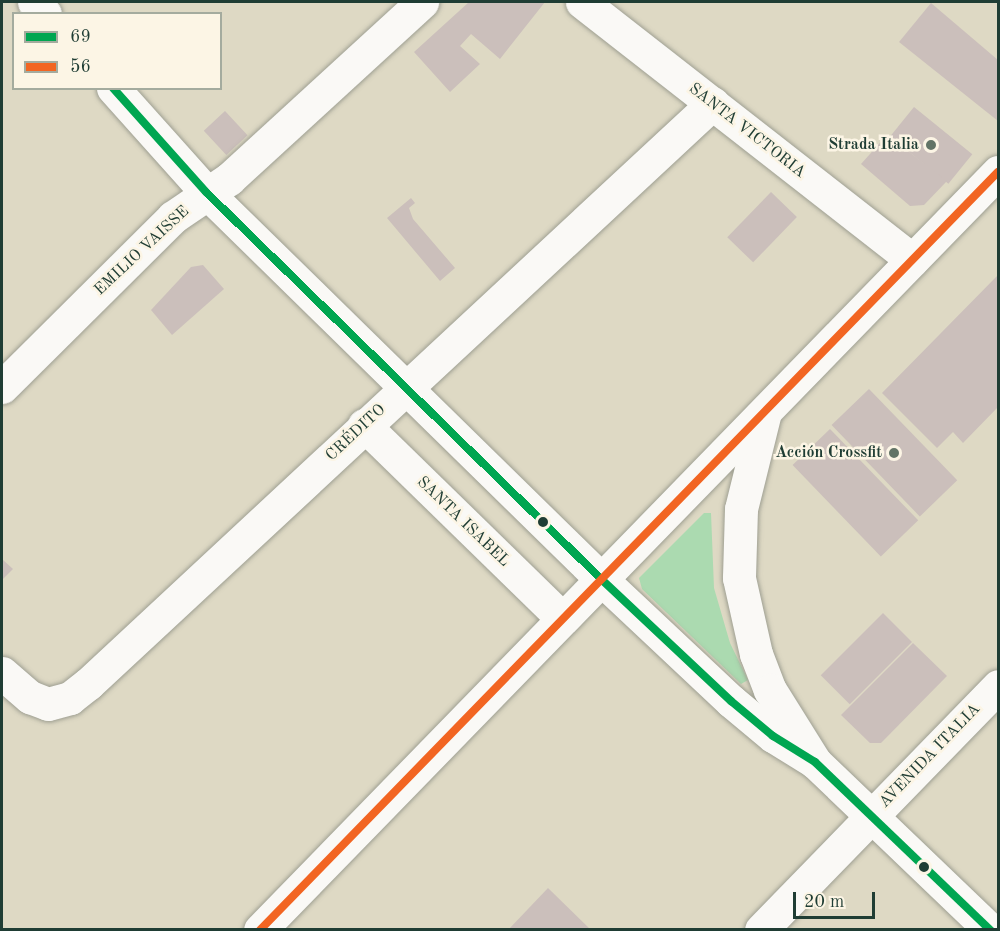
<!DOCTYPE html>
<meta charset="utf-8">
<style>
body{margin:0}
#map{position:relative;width:1000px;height:931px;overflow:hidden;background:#ded9c4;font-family:"Old Standard TT",serif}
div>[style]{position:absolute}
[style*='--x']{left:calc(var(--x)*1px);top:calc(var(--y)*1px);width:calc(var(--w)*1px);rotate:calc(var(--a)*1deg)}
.green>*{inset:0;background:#abdab0}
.building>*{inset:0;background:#cbbfbb;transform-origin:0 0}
.roads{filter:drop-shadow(0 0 2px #9e9f92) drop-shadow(0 0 2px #9e9f92)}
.minor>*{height:33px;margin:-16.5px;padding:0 16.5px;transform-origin:16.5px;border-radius:16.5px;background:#faf9f6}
.major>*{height:33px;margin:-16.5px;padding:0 16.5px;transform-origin:16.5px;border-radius:16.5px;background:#faf9f6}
.bus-1>*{height:8px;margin:-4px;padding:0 4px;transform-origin:4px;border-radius:4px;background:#00a651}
.bus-2>*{height:8px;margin:-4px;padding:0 4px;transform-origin:4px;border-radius:4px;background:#f26522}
.dots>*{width:16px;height:16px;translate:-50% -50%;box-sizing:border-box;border:3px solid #fcf5e5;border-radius:50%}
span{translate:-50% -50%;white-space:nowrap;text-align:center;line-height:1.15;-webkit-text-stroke:5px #fcf5e5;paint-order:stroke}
.street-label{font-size:16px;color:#1f3d34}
.poi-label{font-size:16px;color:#1f3d34;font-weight:700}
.right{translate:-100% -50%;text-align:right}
.frame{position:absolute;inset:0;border:3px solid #1f3d34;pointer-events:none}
.legend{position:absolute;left:12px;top:12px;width:210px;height:78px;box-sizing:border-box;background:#fcf5e5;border:2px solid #a4ab9e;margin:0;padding:8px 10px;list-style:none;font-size:18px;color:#1f3d34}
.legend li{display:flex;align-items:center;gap:12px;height:30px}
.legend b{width:30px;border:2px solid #a4ab9e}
.scale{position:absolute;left:793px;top:892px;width:82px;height:27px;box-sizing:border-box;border:3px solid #1f3d34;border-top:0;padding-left:8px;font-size:18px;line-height:21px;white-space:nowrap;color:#1f3d34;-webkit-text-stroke:4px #fcf5e5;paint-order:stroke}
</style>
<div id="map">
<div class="green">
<i style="clip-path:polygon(704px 513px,711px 513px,714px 588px,730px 643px,748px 680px,741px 684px,642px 589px,639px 578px)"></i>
</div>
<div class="building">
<i style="clip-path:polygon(469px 2px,545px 2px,500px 59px,471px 34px,460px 46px,480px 64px,450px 92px,414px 52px)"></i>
<i style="clip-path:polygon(931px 3px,998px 60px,998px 121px,899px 42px)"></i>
<i style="left:914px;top:107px;width:75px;height:38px;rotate:39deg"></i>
<i style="left:225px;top:111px;width:33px;height:29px;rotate:47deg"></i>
<i style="clip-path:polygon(887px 135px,947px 181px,924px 205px,910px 206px,861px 164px)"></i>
<i style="left:771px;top:192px;width:36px;height:63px;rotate:44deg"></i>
<i style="clip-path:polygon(411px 198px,415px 203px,409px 208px,413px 219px,455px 268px,440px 281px,387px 218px)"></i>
<i style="clip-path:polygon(203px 265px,224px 289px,172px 335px,151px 310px,191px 267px)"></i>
<i style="clip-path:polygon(998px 275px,998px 407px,963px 443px,953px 432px,937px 448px,882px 393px)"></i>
<i style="left:869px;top:389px;width:127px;height:52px;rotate:46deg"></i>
<i style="left:830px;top:429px;width:127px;height:52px;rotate:46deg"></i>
<i style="clip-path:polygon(2px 559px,13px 569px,2px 580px)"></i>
<i style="left:883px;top:613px;width:41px;height:88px;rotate:45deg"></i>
<i style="clip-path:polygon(913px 643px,947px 676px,881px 743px,870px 743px,841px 715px)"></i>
<i style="clip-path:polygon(548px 888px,591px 930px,508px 930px)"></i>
</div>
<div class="roads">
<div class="minor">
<i style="--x:582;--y:2;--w:419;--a:38"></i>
<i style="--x:2;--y:387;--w:241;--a:-44.8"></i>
<i style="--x:173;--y:217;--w:68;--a:-34.2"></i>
<i style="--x:229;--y:179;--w:262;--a:-42.5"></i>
<i style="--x:765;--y:412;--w:100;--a:103.9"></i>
<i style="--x:741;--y:509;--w:69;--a:91.7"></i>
<i style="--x:739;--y:578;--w:78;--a:77.4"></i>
<i style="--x:756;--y:654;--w:39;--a:69"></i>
<i style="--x:770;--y:690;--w:85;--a:58"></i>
<i style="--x:364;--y:425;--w:277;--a:44.3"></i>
<i style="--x:2;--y:673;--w:37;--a:41"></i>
<i style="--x:30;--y:697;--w:19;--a:21"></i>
<i style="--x:48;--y:704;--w:23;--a:-15"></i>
<i style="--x:70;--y:698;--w:23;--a:-38"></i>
<i style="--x:88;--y:684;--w:853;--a:-42.91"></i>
<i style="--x:260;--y:930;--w:1058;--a:-45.77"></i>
<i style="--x:761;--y:930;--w:340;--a:-45.8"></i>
</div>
<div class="major">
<i style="--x:34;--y:2;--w:16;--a:47"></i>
<i style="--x:113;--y:88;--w:140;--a:48.2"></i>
<i style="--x:206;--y:192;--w:552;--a:44.41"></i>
<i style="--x:600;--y:578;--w:180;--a:43.2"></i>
<i style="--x:731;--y:701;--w:55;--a:39.8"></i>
<i style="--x:773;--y:736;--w:49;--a:31.8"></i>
<i style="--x:815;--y:762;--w:243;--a:43.8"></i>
</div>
</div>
<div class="bus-1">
<i style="--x:113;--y:88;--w:140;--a:48.2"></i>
<i style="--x:206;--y:192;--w:552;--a:44.41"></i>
<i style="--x:600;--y:578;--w:180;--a:43.2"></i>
<i style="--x:731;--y:701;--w:55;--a:39.8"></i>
<i style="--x:773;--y:736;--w:49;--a:31.8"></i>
<i style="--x:815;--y:762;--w:243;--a:43.8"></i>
</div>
<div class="bus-2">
<i style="--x:260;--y:930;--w:1058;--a:-45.77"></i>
</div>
<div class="dots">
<i style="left:931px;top:145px;background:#627466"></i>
<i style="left:894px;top:453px;background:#627466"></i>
<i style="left:543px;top:522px;background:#1f3d34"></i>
<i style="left:924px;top:867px;background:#1f3d34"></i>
</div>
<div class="street-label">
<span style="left:747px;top:131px;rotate:38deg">SANTA VICTORIA</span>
<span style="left:142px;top:251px;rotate:-43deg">EMILIO VAISSE</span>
<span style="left:356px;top:433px;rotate:-43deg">CRÉDITO</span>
<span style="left:463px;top:522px;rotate:44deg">SANTA ISABEL</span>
<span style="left:930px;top:756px;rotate:-46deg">AVENIDA ITALIA</span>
</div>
<div class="poi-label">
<span class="right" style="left:919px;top:145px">Strada Italia</span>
<span class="right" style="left:882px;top:453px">Acción Crossfit</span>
</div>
<div class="frame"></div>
<ul class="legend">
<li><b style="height:8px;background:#00a651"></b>69</li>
<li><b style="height:8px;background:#f26522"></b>56</li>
</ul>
<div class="scale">20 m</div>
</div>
